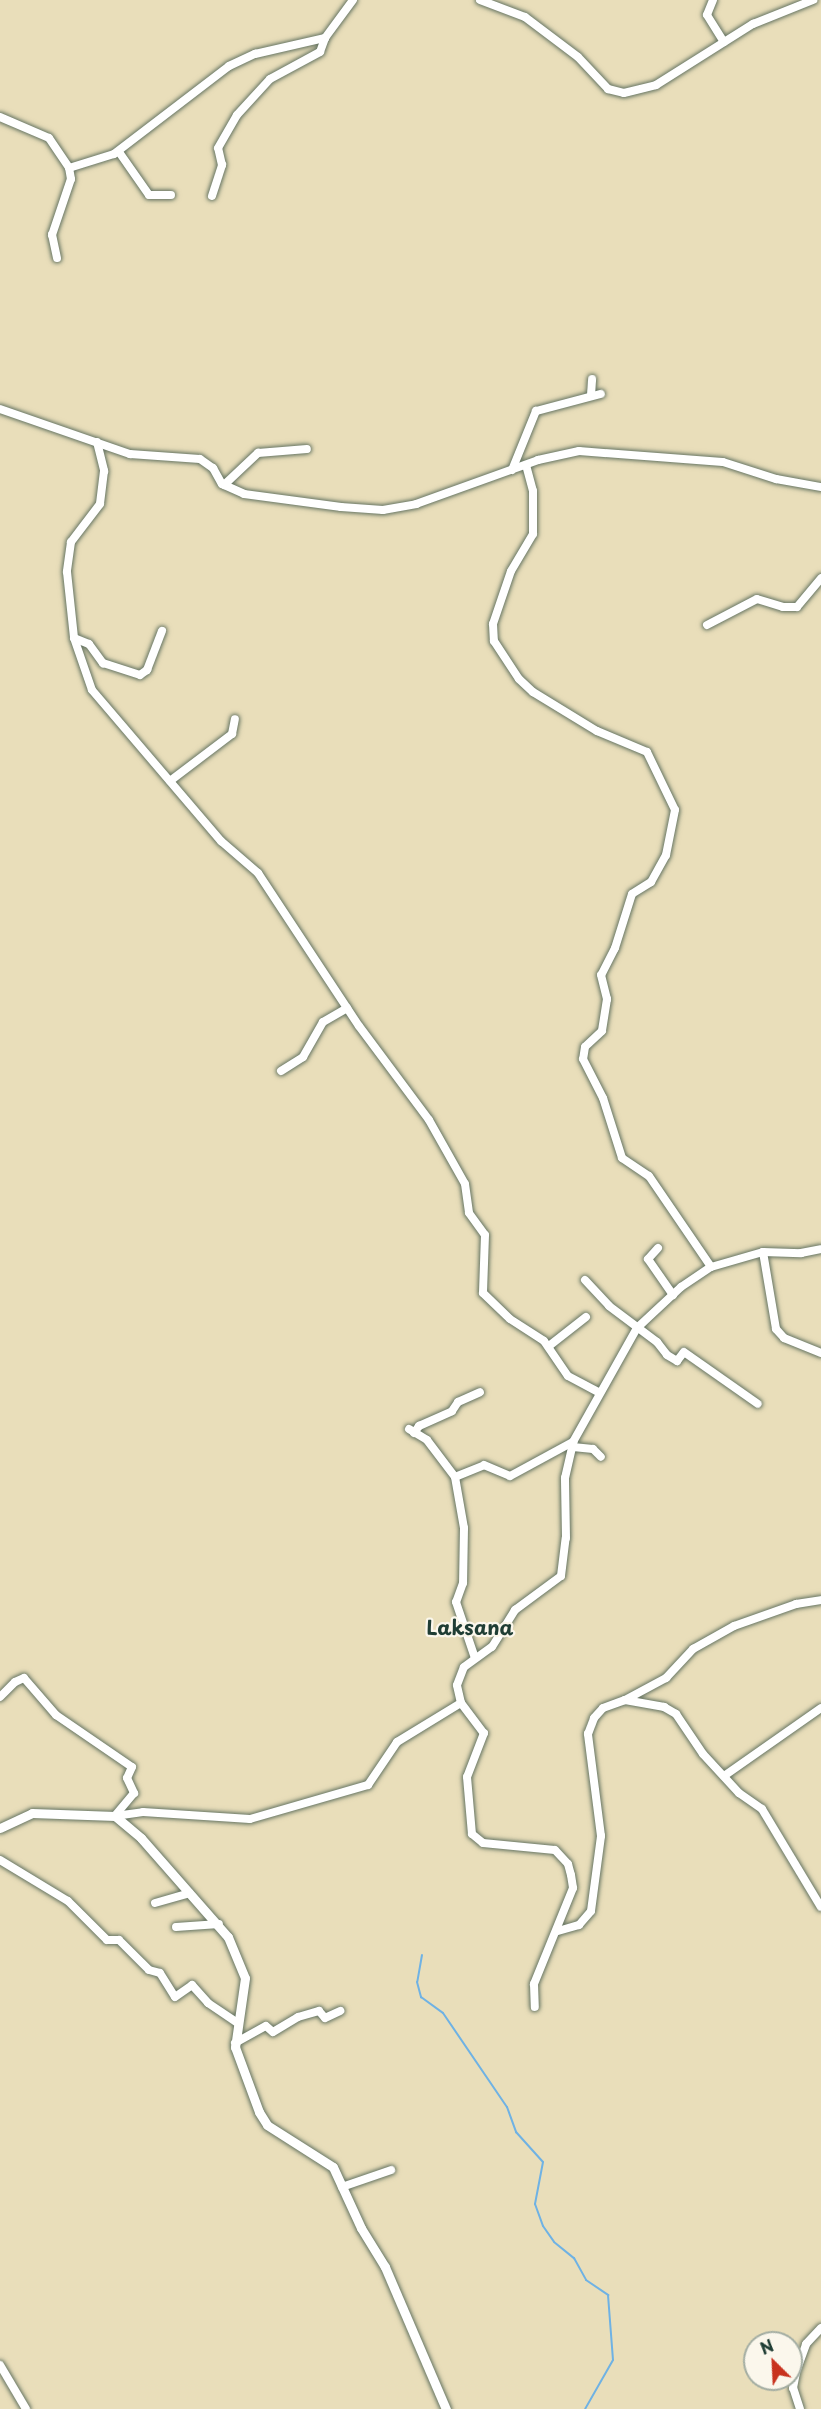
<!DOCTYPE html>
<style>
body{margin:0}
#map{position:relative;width:821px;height:2409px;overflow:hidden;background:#e9deba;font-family:"Playpen Sans",sans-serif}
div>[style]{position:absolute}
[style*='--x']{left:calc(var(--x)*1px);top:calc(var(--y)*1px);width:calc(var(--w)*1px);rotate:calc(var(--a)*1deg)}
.stream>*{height:2px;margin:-1px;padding:0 1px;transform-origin:1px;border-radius:1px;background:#6fb2e4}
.roads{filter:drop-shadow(0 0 2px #667563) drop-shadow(0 0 2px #667563)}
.minor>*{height:8px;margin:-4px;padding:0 4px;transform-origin:4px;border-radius:4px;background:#fff}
.major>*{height:9px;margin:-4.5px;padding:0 4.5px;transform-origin:4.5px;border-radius:4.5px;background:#fff}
span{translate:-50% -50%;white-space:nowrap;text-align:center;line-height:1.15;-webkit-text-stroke:4.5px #fbf7ec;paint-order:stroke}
.quarter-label{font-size:20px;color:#1f3d34;font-weight:700}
.north{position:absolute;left:743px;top:2331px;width:60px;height:60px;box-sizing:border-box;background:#fbf7ec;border:2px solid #a3ada2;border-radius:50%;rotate:336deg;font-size:16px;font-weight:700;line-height:24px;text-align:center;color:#1f3d34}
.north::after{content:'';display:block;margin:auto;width:21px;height:27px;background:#c8321e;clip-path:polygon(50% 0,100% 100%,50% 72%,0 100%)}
</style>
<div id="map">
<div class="stream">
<i style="--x:422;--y:1955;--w:27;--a:100"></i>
<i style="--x:417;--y:1982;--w:16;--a:75"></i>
<i style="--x:421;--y:1997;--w:27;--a:36"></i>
<i style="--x:443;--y:2013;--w:114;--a:55.8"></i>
<i style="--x:507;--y:2107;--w:27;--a:70"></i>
<i style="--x:516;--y:2132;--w:40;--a:48"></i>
<i style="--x:543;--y:2162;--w:43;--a:100.8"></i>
<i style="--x:535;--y:2204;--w:23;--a:70"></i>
<i style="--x:543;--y:2226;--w:19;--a:55"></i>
<i style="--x:554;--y:2242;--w:26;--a:39"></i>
<i style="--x:574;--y:2258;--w:25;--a:61"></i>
<i style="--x:586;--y:2280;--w:27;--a:34"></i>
<i style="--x:608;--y:2295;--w:65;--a:85.6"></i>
<i style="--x:613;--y:2360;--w:56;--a:119.7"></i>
</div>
<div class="roads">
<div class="minor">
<i style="--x:480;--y:0;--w:48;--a:20.7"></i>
<i style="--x:525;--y:17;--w:66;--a:37"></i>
<i style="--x:578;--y:57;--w:44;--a:46.8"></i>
<i style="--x:608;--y:89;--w:16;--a:14"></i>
<i style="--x:624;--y:93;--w:33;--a:-14"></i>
<i style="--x:656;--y:85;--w:115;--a:-32.2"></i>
<i style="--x:753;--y:24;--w:65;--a:-21.8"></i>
<i style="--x:713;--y:0;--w:16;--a:112"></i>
<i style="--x:707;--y:15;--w:32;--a:58"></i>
<i style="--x:0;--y:117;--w:53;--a:23.2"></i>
<i style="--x:49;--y:138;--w:36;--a:56"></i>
<i style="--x:69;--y:168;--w:47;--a:-17.3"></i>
<i style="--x:114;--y:154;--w:145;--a:-37.4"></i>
<i style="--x:229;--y:66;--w:29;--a:-25"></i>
<i style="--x:255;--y:54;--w:72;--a:-12.9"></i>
<i style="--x:325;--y:38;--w:47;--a:-53.6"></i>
<i style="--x:119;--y:152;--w:52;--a:55.1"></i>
<i style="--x:149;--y:195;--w:22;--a:0"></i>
<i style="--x:212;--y:196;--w:33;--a:-72"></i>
<i style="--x:222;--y:165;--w:17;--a:-103"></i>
<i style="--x:218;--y:148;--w:38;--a:-60"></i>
<i style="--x:237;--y:115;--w:49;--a:-47.5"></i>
<i style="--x:270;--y:79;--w:57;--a:-28.4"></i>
<i style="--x:320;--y:52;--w:15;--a:-70"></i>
<i style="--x:57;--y:258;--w:24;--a:-102"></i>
<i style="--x:52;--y:235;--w:59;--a:-71.3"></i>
<i style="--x:71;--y:179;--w:11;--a:-100"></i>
<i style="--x:591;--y:395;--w:16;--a:-86"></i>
<i style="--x:0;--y:409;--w:138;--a:19.1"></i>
<i style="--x:130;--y:454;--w:70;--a:4.1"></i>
<i style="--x:200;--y:459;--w:16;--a:35"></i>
<i style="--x:213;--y:468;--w:18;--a:61"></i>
<i style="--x:222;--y:484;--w:24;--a:24"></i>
<i style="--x:244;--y:494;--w:98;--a:7.6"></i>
<i style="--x:341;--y:507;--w:42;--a:4.1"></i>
<i style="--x:383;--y:510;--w:34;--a:-10"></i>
<i style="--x:416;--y:504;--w:130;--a:-19.8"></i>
<i style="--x:538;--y:460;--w:42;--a:-12.4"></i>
<i style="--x:579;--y:451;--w:144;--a:4.4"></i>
<i style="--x:723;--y:462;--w:56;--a:17.8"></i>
<i style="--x:776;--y:479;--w:46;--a:10.1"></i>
<i style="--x:97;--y:442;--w:30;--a:76"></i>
<i style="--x:104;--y:471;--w:33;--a:97"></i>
<i style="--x:100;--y:504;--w:48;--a:127.3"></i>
<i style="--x:71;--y:542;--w:30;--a:98"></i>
<i style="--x:67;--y:572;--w:66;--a:83.9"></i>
<i style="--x:74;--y:638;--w:55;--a:70.9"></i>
<i style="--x:92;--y:690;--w:199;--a:49.5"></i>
<i style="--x:221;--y:841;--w:49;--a:40.9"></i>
<i style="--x:258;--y:873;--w:183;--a:56.6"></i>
<i style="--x:359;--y:1026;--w:117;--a:53.3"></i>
<i style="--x:429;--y:1120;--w:73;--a:60.6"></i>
<i style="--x:465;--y:1184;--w:29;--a:82"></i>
<i style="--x:469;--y:1213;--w:27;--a:54"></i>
<i style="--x:485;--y:1235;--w:58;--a:92"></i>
<i style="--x:483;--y:1293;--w:37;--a:44"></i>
<i style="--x:510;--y:1319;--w:40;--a:32.9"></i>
<i style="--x:544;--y:1341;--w:42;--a:55.6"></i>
<i style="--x:568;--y:1376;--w:36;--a:28"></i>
<i style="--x:526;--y:465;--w:27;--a:75"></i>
<i style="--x:533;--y:491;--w:43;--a:90"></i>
<i style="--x:533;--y:534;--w:43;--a:120.7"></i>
<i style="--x:511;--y:571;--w:56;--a:108.8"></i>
<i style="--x:493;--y:624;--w:17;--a:87"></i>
<i style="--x:494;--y:641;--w:45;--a:56.7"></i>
<i style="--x:519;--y:679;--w:19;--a:43"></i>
<i style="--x:533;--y:692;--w:75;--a:31.4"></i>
<i style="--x:597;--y:731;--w:54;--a:22.8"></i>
<i style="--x:647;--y:752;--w:64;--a:64.2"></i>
<i style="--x:675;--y:810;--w:46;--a:101.3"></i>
<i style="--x:666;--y:855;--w:31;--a:119"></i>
<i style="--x:651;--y:882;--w:22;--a:148"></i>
<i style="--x:632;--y:894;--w:57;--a:107.5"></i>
<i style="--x:615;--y:948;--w:30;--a:117"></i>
<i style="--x:601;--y:975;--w:25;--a:76"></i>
<i style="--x:607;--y:999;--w:32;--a:99"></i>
<i style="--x:602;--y:1031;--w:23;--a:137"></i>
<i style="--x:585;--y:1047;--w:12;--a:99"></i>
<i style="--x:583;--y:1059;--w:44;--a:62.9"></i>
<i style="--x:603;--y:1098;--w:63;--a:72.4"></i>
<i style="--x:622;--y:1158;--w:32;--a:34"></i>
<i style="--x:649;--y:1176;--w:110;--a:55.7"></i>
<i style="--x:512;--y:470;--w:64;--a:-67.9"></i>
<i style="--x:536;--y:411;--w:67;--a:-14.7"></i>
<i style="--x:224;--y:485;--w:47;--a:-43.3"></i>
<i style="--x:258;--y:453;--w:49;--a:-4.7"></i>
<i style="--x:707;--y:625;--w:56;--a:-27.5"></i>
<i style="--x:757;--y:599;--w:27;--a:17"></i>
<i style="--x:783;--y:607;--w:14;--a:0"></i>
<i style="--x:797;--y:607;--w:38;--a:-50"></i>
<i style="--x:74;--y:638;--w:16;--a:22"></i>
<i style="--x:89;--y:644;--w:24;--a:54"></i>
<i style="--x:103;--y:663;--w:39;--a:18"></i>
<i style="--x:140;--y:675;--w:9;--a:-36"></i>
<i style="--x:147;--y:670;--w:42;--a:-69"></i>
<i style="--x:170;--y:781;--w:78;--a:-37.2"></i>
<i style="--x:232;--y:734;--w:15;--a:-79"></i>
<i style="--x:281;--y:1071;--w:26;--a:-32"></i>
<i style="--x:303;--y:1057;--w:40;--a:-60.3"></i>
<i style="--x:323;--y:1022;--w:28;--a:-30"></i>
<i style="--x:658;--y:1248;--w:15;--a:132"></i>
<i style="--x:648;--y:1259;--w:44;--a:55.2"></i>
<i style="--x:763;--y:1252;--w:78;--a:80.4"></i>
<i style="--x:776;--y:1329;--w:12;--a:48"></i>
<i style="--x:784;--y:1338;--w:40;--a:22"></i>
<i style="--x:585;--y:1280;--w:35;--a:47"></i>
<i style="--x:609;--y:1306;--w:60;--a:36.9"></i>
<i style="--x:657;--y:1342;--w:16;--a:52"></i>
<i style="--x:667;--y:1355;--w:12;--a:31"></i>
<i style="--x:677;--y:1361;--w:11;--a:-52"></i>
<i style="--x:684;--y:1352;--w:90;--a:35.1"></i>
<i style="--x:549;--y:1346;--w:47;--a:-38.1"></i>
<i style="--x:409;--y:1429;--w:21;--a:31"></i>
<i style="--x:427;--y:1440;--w:46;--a:52.9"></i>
<i style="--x:455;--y:1477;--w:52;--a:80"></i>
<i style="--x:464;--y:1528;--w:55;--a:91"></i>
<i style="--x:463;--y:1583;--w:20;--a:110"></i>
<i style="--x:456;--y:1602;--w:59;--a:71.3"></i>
<i style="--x:414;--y:1433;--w:9;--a:-54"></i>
<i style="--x:419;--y:1426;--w:36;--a:-24"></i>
<i style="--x:452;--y:1411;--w:11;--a:-56"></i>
<i style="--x:458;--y:1402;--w:24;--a:-24"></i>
<i style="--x:573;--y:1447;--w:20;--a:6"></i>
<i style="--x:593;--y:1449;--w:11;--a:45"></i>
<i style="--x:455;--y:1477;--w:31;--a:-22"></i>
<i style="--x:484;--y:1465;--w:28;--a:23"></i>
<i style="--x:510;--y:1476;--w:72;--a:-28.4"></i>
<i style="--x:0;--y:1697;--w:21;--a:-45"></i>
<i style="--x:15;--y:1682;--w:10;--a:-24"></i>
<i style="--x:24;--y:1678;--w:49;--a:49.1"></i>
<i style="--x:56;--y:1715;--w:92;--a:34.4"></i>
<i style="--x:132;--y:1767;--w:12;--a:114"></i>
<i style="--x:127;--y:1778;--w:17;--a:65"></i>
<i style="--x:134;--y:1793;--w:30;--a:130"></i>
<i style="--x:625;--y:1700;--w:47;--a:-28.2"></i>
<i style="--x:666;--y:1678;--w:40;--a:-47"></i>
<i style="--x:693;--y:1649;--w:47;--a:-29.3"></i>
<i style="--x:734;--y:1626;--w:66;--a:-19.5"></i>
<i style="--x:796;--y:1604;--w:25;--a:-9"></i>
<i style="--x:461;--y:1703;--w:38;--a:53"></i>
<i style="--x:484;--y:1733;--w:47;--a:111.1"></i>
<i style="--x:467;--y:1777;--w:57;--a:85"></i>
<i style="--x:472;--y:1834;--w:14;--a:39"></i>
<i style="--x:483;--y:1843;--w:72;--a:5.6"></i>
<i style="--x:555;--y:1850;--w:19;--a:47"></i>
<i style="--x:568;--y:1864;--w:11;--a:75"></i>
<i style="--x:571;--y:1875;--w:13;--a:81"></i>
<i style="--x:573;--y:1888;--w:104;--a:112.1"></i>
<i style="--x:534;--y:1984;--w:23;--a:88"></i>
<i style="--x:724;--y:1776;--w:118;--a:-35"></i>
<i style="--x:115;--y:1816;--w:28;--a:-8"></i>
<i style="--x:143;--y:1812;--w:107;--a:3.7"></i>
<i style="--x:250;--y:1819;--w:123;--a:-16.1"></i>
<i style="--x:368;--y:1785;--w:52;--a:-56"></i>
<i style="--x:397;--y:1742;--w:75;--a:-31.4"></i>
<i style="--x:461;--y:1703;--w:18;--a:-103"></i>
<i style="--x:457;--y:1685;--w:19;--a:-69"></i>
<i style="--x:464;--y:1667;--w:34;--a:-36"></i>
<i style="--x:492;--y:1647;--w:44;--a:-58.1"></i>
<i style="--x:515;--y:1610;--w:57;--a:-36.5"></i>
<i style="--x:561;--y:1576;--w:38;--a:-83"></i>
<i style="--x:566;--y:1538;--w:60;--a:-91"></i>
<i style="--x:565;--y:1478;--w:37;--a:-77"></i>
<i style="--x:573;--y:1442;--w:131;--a:-60.7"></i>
<i style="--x:637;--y:1328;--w:60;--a:-43"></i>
<i style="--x:681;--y:1287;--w:36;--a:-34"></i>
<i style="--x:711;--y:1267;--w:54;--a:-16.1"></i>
<i style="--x:763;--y:1252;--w:38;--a:2"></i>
<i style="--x:801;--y:1253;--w:20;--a:-11"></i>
<i style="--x:0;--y:1860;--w:79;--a:31.1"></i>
<i style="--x:68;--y:1901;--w:55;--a:45"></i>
<i style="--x:107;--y:1940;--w:12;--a:0"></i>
<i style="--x:119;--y:1940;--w:42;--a:45"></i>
<i style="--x:149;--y:1970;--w:11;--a:15"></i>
<i style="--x:160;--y:1973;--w:28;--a:58"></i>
<i style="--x:175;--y:1997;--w:21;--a:-35"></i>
<i style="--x:192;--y:1985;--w:24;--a:48"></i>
<i style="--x:208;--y:2003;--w:36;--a:34"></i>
<i style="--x:155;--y:1903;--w:36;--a:-16"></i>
<i style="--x:176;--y:1927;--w:43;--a:-4"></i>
<i style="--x:558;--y:1931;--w:22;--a:-16"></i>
<i style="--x:579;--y:1925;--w:18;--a:-49"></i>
<i style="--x:591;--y:1911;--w:76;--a:-82.4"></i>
<i style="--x:601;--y:1836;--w:103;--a:-97.3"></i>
<i style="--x:588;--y:1734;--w:17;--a:-69"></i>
<i style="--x:594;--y:1718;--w:13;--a:-48"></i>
<i style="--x:603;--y:1708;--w:23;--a:-20"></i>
<i style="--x:625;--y:1700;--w:40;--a:10"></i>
<i style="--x:664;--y:1707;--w:14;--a:30"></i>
<i style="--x:676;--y:1714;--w:48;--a:56"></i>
<i style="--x:703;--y:1754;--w:53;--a:47.3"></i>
<i style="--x:739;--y:1793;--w:28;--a:35"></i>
<i style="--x:762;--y:1809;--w:114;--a:59"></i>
<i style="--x:235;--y:2043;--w:35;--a:-29"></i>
<i style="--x:266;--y:2026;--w:9;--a:41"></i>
<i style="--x:273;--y:2032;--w:29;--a:-31"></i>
<i style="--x:298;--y:2017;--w:22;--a:-16"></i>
<i style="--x:319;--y:2011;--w:9;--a:49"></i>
<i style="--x:325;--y:2018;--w:17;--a:-25"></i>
<i style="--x:342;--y:2187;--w:52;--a:-19.1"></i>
<i style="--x:0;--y:2365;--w:51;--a:59.4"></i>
<i style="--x:800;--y:2409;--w:22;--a:-108"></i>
<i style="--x:793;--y:2388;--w:16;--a:-79"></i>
<i style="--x:796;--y:2372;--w:30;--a:-70"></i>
<i style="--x:806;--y:2344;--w:22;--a:-47"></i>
</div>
<div class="major">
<i style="--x:0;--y:1828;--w:35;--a:-25"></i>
<i style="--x:32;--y:1813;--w:83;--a:2.1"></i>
<i style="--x:115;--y:1816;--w:34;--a:40"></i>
<i style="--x:141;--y:1838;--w:132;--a:48.7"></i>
<i style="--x:228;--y:1937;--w:44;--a:67.5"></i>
<i style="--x:245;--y:1978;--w:70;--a:98.2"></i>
<i style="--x:235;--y:2047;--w:69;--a:69.7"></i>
<i style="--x:259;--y:2112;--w:15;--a:58"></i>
<i style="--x:267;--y:2125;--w:78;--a:32.5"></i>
<i style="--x:333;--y:2167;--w:67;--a:65.3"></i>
<i style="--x:361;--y:2228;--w:46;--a:58.4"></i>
<i style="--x:385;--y:2267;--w:155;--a:66.8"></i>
</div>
</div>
<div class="quarter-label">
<span style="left:470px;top:1627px">Laksana</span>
</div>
<div class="north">N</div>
</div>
